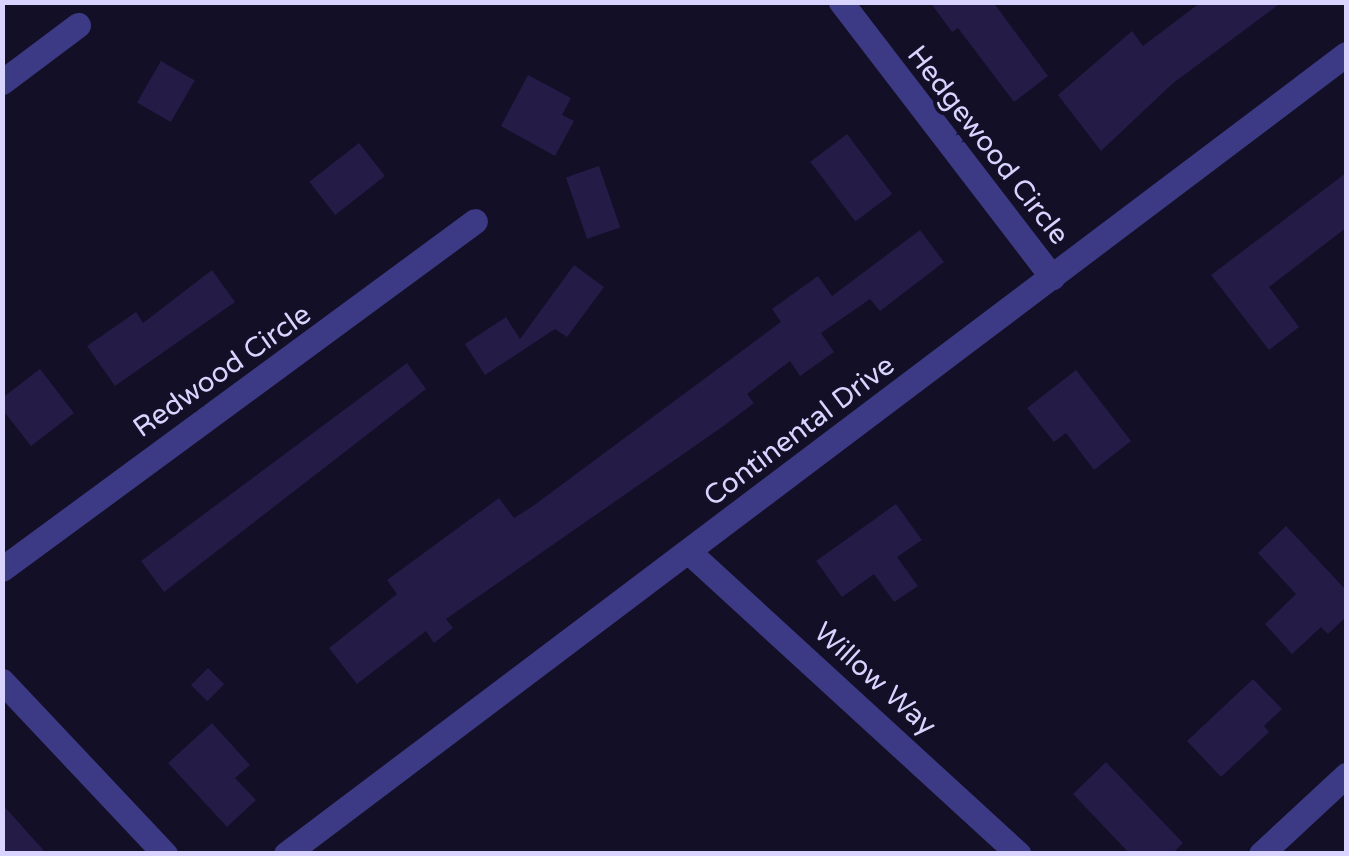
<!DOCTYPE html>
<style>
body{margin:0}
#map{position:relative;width:1349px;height:856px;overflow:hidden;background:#130f26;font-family:"Varela Round",sans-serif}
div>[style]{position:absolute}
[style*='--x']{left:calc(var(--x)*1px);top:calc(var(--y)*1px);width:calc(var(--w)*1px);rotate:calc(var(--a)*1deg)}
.building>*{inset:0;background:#241b47;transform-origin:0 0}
.minor>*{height:25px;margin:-12.5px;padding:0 12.5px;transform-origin:12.5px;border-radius:12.5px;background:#3d3a85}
span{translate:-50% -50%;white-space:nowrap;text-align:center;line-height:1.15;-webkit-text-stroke:8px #130f26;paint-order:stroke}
.street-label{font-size:28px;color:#d9d4ff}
.frame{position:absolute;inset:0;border:5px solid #d9d4ff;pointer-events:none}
</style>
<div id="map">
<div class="building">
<i style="clip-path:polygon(930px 2px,993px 2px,1048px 76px,1014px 102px,958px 28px,952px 32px)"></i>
<i style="clip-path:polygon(1201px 2px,1282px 2px,1172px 84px,1101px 151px,1058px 95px,1132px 31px,1143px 46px)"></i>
<i style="left:161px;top:61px;width:39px;height:48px;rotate:30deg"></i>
<i style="clip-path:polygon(528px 75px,571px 98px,562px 115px,574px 121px,555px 156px,501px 126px)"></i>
<i style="left:847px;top:134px;width:75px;height:46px;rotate:53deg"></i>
<i style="left:359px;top:143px;width:42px;height:63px;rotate:52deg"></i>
<i style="left:599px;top:166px;width:65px;height:35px;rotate:71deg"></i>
<i style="clip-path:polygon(1346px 173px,1346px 228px,1269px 287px,1299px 327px,1269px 350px,1211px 275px)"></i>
<i style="clip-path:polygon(920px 230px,944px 262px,880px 311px,870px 299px,821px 333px,834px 352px,800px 376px,790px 361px,747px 394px,754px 403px,725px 425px,446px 619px,453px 628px,434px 643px,426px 631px,357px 684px,329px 648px,397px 594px,387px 580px,499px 498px,514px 518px,533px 506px,781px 322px,772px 309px,818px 276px,832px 296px)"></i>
<i style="clip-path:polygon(574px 265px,604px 287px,567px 337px,555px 329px,485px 375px,465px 344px,506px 317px,520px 339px)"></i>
<i style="clip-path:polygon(212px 270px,235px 302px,115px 386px,87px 346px,136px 312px,143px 323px)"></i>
<i style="clip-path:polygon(407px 363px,426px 389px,164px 592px,141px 561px)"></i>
<i style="clip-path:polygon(40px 369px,74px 413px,31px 446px,2px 409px,2px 398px)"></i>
<i style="clip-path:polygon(1076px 370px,1131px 441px,1094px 470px,1066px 433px,1054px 442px,1027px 408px)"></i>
<i style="clip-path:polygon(896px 504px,922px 540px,897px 557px,918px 586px,894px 602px,874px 574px,842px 597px,816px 561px)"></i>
<i style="clip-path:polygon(1286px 526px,1346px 590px,1346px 617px,1328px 634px,1321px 627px,1292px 654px,1265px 624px,1296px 594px,1258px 553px)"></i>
<i style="left:208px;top:668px;width:23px;height:24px;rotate:45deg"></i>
<i style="clip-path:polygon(1253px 679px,1282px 709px,1264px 726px,1269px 732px,1221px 777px,1187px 741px)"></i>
<i style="clip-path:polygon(212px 723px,250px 765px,235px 778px,256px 800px,227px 827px,168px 763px)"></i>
<i style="clip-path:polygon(1106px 762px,1183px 843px,1172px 854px,1130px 854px,1073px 794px)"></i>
<i style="clip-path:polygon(2px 804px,47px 854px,2px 854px)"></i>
</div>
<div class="minor">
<i style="--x:841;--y:2;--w:347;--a:52.5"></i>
<i style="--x:2;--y:82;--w:95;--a:-36.9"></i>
<i style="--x:689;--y:552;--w:447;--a:42.5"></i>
<i style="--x:2;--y:569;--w:587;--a:-36.34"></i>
<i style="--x:2;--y:681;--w:238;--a:46.7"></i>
<i style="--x:286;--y:854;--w:1328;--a:-37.04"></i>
<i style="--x:1261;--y:854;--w:116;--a:-42.9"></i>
</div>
<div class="street-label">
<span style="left:988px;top:145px;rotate:52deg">Hedgewood Circle</span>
<span style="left:222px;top:371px;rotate:-35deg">Redwood Circle</span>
<span style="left:799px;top:431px;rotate:-37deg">Continental Drive</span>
<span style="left:875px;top:679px;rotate:42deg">Willow Way</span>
</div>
<div class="frame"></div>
</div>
